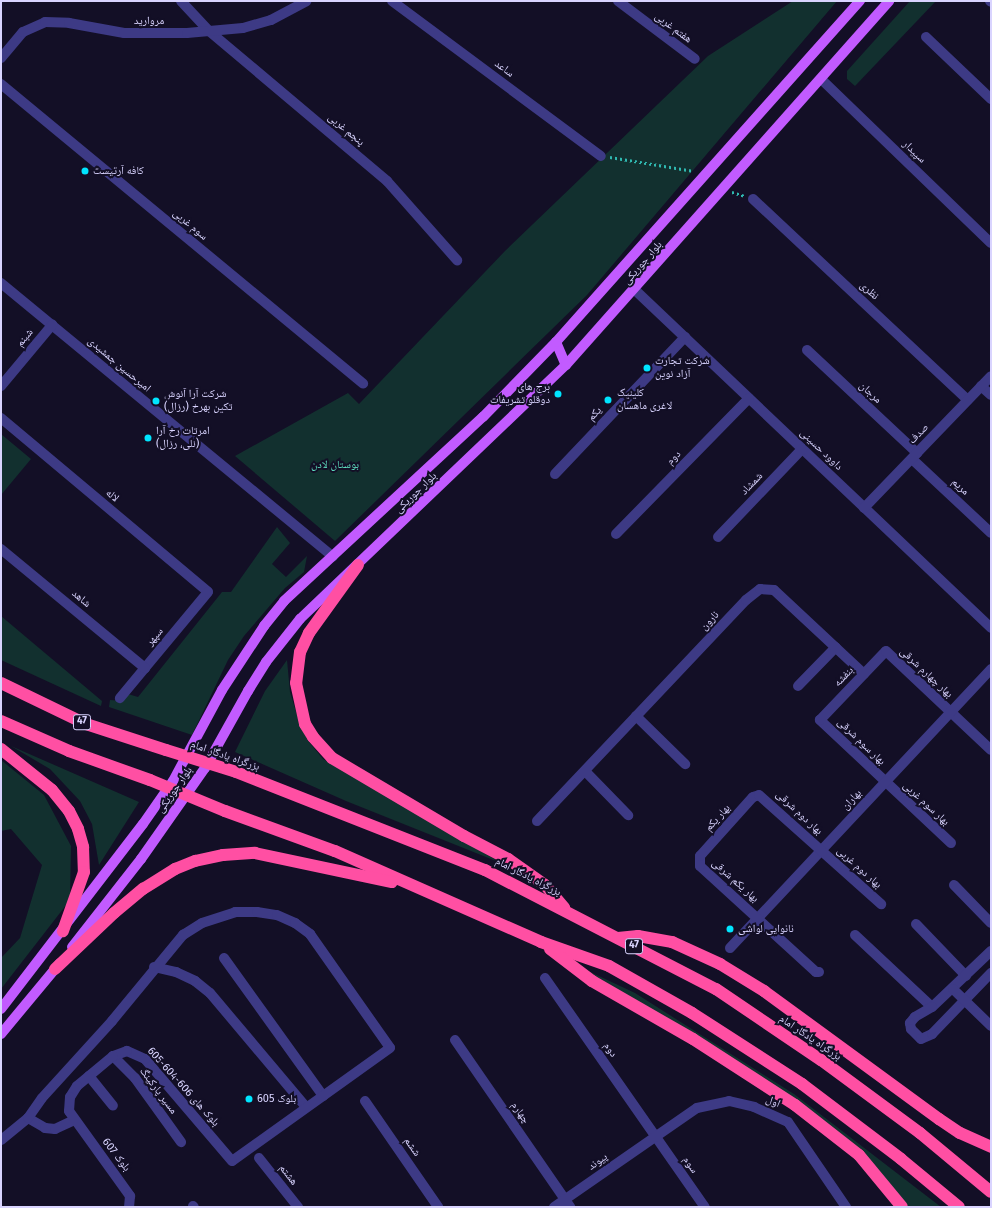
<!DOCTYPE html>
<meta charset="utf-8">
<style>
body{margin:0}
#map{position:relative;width:992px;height:1208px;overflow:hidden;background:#130f26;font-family:"Fira Sans","Noto Naskh Arabic",sans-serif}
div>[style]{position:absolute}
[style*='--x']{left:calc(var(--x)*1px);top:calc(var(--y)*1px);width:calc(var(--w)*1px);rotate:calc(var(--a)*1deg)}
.green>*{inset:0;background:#12302f}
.path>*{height:2.5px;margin-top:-1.25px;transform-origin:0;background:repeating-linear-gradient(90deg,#2fb8b0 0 2px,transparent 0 5px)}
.minor>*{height:10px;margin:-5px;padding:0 5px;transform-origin:5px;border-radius:5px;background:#3d3a85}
.major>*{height:10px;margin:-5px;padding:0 5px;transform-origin:5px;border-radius:5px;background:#c25bff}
.highway>*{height:12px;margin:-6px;padding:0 6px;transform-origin:6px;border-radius:6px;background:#ff4fa3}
.highway-bridge>*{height:12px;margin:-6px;padding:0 6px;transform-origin:6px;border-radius:6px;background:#ff4fa3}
.dots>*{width:11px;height:11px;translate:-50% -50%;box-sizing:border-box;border:2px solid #130f26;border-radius:50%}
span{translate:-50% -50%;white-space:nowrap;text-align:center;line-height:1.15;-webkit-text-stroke:4px #130f26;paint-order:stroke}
.shield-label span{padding:1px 3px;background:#130f26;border:1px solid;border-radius:3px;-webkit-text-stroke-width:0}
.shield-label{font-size:10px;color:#d9d4ff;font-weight:700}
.street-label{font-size:11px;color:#d9d4ff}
.poi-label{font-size:11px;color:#d9d4ff}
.left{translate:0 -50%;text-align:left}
.right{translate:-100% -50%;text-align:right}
.park-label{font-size:11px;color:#5fe0c0}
.frame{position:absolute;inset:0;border:2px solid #d9d4ff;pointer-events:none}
</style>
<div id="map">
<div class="green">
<i style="clip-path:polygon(793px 1px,837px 1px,587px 295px,335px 541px,235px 456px,348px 393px,359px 404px,505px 251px,708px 56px)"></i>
<i style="clip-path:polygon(910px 1px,936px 1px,855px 86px,847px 79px,847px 71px)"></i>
<i style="clip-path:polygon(1px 434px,31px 459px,1px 495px)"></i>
<i style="clip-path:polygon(277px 527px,290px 543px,272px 564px,286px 577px,307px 556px,304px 572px,285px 588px,244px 636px,228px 660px,192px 735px,109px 707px,110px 700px,122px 701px,128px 694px,138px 697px,222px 592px,231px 592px)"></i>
<i style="clip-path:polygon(1px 616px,102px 701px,101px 706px,1px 660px)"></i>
<i style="clip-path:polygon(287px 660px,290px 692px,300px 725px,309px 742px,323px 759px,501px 863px,346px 801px,235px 752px,265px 691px)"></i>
<i style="clip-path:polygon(11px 746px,139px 802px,99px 865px,92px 824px,80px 801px,50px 769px)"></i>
<i style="clip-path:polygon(1px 760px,44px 795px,71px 846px,70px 900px,1px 989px,1px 958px,20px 938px,42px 865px,11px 829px,1px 831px)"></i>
<i style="clip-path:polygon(586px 970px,635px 993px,794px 1094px,941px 1207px,907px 1207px,878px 1169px,639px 1002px)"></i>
</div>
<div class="path">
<i style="--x:610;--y:157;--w:85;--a:9.5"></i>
<i style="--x:732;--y:192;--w:14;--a:17"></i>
</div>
<div class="minor">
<i style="--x:181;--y:1;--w:41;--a:47"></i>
<i style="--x:209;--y:31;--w:233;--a:40.1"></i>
<i style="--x:387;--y:181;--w:106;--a:48.5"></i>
<i style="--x:392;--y:1;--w:260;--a:36.6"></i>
<i style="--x:618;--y:1;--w:96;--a:37"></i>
<i style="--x:990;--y:1;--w:1;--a:45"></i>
<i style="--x:926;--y:37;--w:90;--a:43.6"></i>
<i style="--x:1;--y:58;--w:34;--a:-50"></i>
<i style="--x:23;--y:32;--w:24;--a:-24"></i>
<i style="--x:45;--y:22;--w:24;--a:2"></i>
<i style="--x:69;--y:23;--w:56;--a:10.3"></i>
<i style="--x:124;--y:33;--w:63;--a:0"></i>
<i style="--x:187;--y:33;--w:56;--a:-5.1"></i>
<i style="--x:243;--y:28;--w:29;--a:-16"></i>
<i style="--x:271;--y:20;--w:40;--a:-28"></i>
<i style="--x:821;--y:79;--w:236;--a:44"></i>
<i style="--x:1;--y:84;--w:470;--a:39.6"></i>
<i style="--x:753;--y:199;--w:294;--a:43.1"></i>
<i style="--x:1;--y:283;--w:430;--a:39.5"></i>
<i style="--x:635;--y:290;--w:491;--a:43.5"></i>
<i style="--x:807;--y:350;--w:151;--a:43.1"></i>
<i style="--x:1;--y:386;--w:80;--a:-50.1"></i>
<i style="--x:981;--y:386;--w:13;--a:42"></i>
<i style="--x:1;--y:418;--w:270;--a:40"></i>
<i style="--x:208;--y:592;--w:138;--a:129.7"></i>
<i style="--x:912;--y:459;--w:108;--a:43.1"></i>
<i style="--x:555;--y:474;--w:189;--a:-46.5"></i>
<i style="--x:864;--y:508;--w:183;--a:-46.1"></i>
<i style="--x:616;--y:534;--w:190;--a:-45.6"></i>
<i style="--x:718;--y:537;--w:122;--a:-46.3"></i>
<i style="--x:1;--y:549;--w:187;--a:39.6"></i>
<i style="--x:798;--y:686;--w:54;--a:-45.7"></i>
<i style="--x:636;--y:716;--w:69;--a:44.4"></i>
<i style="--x:585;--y:771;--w:62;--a:45.7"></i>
<i style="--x:537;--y:821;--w:304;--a:-46.6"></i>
<i style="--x:746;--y:600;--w:18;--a:-38"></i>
<i style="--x:760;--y:589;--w:14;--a:4"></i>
<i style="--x:774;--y:590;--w:123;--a:43"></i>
<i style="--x:951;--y:843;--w:180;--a:-136.8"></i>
<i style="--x:820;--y:720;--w:95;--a:-46.3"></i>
<i style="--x:886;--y:651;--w:144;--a:43.3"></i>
<i style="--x:954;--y:885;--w:53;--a:45.8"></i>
<i style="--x:916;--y:924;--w:72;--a:46.1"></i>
<i style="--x:855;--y:935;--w:105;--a:43.1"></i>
<i style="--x:730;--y:948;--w:382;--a:-46.9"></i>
<i style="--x:991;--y:951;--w:81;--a:136.5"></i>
<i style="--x:932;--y:1007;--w:20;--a:150"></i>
<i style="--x:915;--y:1017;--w:8;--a:130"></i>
<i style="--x:910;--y:1023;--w:6;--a:81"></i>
<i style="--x:911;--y:1029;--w:14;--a:45"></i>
<i style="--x:921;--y:1039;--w:12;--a:-24"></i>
<i style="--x:932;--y:1034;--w:85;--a:-46"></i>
<i style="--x:224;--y:958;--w:170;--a:54.3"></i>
<i style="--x:154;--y:967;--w:23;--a:13"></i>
<i style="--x:176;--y:972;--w:21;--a:25"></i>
<i style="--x:195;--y:981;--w:19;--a:39"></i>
<i style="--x:210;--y:993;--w:149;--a:49.9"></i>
<i style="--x:819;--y:972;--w:3;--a:180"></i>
<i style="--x:816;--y:972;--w:157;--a:-137.6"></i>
<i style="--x:700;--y:866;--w:10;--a:-90"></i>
<i style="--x:700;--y:856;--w:79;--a:-48.1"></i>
<i style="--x:753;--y:797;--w:6;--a:-18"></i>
<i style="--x:759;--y:795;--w:164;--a:41.8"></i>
<i style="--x:545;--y:978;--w:279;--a:55.1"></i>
<i style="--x:953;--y:989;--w:53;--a:44.2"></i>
<i style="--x:455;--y:1040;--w:203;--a:55.4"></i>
<i style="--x:113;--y:1056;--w:31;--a:45"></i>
<i style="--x:135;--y:1078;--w:79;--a:54.3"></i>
<i style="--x:89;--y:1076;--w:38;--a:51"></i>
<i style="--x:365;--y:1101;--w:129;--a:55.4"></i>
<i style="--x:28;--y:1118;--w:20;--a:30"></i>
<i style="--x:45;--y:1128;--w:10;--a:6"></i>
<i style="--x:55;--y:1129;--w:21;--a:-25"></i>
<i style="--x:1;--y:1140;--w:35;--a:-39"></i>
<i style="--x:28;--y:1118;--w:24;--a:-55"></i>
<i style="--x:42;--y:1098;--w:104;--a:-47.7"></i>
<i style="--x:112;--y:1021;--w:112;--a:-50.5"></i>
<i style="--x:183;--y:935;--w:22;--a:-32"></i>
<i style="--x:202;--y:923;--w:35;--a:-18"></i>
<i style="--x:235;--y:912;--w:22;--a:0"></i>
<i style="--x:257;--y:912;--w:20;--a:9"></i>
<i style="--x:277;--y:915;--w:20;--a:24"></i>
<i style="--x:295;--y:923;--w:19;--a:36"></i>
<i style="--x:310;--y:934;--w:139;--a:54.9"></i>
<i style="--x:390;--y:1048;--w:194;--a:144.4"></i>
<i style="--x:232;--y:1161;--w:134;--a:-130.5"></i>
<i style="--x:145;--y:1059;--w:20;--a:-156"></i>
<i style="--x:127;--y:1051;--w:15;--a:160"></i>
<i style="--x:113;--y:1056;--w:47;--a:140.2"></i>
<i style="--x:77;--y:1086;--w:13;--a:122"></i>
<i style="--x:70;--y:1097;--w:14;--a:94"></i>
<i style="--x:69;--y:1111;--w:105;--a:54.3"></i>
<i style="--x:130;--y:1196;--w:11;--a:95"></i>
<i style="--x:259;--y:1158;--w:63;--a:51.5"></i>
<i style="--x:193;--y:1206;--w:1;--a:45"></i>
<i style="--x:554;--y:1207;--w:174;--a:-34.7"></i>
<i style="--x:697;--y:1108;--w:33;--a:-12"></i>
<i style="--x:729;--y:1101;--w:26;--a:13"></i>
<i style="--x:754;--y:1107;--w:37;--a:24"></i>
<i style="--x:788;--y:1122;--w:103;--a:55.7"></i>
</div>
<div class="major">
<i style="--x:556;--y:342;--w:25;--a:67"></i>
<i style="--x:72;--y:947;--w:112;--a:-51.9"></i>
<i style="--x:141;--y:859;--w:111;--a:-54.9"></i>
<i style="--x:205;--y:768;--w:88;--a:-60.8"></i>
<i style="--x:248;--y:691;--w:34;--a:-58"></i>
<i style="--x:266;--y:662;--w:55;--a:-51.7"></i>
<i style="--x:300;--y:619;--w:368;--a:-43.7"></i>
<i style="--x:566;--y:365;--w:487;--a:-48.4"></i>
<i style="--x:1;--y:1009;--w:233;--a:-52.5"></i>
<i style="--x:143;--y:824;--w:52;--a:-55.1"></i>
<i style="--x:173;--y:781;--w:103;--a:-61.7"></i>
<i style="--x:222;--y:690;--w:77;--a:-56.7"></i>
<i style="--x:264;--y:626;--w:32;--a:-51"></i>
<i style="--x:284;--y:601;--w:271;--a:-42.8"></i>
<i style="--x:483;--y:417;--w:105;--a:-45.8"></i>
<i style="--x:556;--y:342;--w:457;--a:-48.3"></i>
<i style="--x:1;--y:1034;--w:92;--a:-50.3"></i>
</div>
<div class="highway">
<i style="--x:358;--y:565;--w:84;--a:125.8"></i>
<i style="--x:309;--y:633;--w:21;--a:115"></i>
<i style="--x:300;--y:652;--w:31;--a:97"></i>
<i style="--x:296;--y:683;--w:42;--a:77.6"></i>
<i style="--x:305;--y:724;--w:15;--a:58"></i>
<i style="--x:313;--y:737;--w:28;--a:48"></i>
<i style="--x:332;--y:758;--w:153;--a:30.6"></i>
<i style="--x:464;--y:836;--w:50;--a:27.6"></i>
<i style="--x:508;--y:859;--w:45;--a:35.1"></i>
<i style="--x:545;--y:885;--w:30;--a:50"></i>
<i style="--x:1;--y:683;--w:94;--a:25.8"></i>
<i style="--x:86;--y:724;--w:84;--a:18"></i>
<i style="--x:1;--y:721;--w:74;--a:23.8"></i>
<i style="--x:69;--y:751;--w:86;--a:19.7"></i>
<i style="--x:1;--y:749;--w:65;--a:38.8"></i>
<i style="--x:52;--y:790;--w:27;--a:51"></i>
<i style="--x:69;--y:811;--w:20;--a:63"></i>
<i style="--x:78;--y:829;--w:19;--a:74"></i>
<i style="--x:83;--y:847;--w:25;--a:88"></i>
<i style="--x:84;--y:872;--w:63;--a:109.6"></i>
<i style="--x:236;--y:772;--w:268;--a:21.5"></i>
<i style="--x:485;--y:870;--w:260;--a:27.3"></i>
<i style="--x:716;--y:989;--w:127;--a:34.1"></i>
<i style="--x:821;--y:1060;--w:123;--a:36.4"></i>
<i style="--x:920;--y:1133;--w:92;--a:39.7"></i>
<i style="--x:225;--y:811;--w:117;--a:20"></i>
<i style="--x:335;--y:851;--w:225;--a:23.8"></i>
<i style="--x:541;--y:942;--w:72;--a:19.4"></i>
<i style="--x:609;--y:966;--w:95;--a:29.5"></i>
<i style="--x:692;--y:1013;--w:131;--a:32.8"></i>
<i style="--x:802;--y:1084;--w:124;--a:37.1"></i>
<i style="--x:901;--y:1159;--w:75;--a:39.6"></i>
<i style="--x:618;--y:938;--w:20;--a:-6"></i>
<i style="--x:638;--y:936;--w:35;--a:10"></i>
<i style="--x:672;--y:942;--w:53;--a:24.6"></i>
<i style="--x:720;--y:964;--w:52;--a:31.5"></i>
<i style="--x:764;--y:991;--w:217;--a:36.2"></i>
<i style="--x:939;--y:1119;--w:25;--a:34"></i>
<i style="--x:960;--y:1133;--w:34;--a:24"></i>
<i style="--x:550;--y:949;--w:53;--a:37.3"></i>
<i style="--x:592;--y:981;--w:116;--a:29.9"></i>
<i style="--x:693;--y:1039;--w:121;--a:32.9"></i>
<i style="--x:795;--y:1105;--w:81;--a:38"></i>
<i style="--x:859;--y:1155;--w:67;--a:50.4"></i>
<i style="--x:55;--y:969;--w:81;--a:-43.5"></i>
<i style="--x:114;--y:913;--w:38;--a:-40"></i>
<i style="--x:143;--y:889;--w:38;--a:-32"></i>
<i style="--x:175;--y:869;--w:22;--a:-22"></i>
<i style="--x:195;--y:861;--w:29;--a:-12"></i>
<i style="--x:223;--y:855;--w:32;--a:-4"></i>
<i style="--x:255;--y:853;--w:140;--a:12"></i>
</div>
<div class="highway-bridge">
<i style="--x:166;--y:750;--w:73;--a:17.4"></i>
<i style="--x:150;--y:780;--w:81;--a:22.5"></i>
</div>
<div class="dots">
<i style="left:85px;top:171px;background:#00e5ff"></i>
<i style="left:647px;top:368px;background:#00e5ff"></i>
<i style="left:558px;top:394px;background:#00e5ff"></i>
<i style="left:608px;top:400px;background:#00e5ff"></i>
<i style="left:156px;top:401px;background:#00e5ff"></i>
<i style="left:148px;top:438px;background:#00e5ff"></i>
<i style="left:730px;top:929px;background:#00e5ff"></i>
<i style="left:249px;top:1099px;background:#00e5ff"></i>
</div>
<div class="shield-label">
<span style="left:82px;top:722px">47</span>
<span style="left:634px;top:946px">47</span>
</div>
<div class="street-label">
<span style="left:149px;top:21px">مروارید</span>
<span style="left:673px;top:28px;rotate:37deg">هفتم غربی</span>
<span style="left:504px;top:69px;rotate:37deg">ساعد</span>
<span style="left:346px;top:130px;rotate:40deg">پنجم غربی</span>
<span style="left:914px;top:152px;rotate:44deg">سپیدار</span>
<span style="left:190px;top:225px;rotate:40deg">سوم غربی</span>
<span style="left:643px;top:263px;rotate:-49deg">بلوار جوریکی</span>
<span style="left:869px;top:291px;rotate:43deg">نظری</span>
<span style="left:25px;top:338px;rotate:-51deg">شبنم</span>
<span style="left:119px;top:365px;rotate:40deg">امیرحسین جمشیدی</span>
<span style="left:870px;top:393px;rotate:43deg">مرجان</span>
<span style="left:595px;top:414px;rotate:-47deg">یکم</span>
<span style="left:919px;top:434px;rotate:-46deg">صدف</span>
<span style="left:821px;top:450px;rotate:44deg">داوود حسینی</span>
<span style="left:674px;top:458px;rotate:-45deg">دوم</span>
<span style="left:752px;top:484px;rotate:-46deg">شمشاد</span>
<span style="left:960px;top:487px;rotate:43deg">مریم</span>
<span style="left:416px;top:493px;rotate:-44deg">بلوار جوریکی</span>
<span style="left:112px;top:496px;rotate:40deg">لاله</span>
<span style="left:81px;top:599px;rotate:40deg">شاهد</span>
<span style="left:710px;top:621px;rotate:-47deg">نارون</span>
<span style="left:155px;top:637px;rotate:-50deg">سپهر</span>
<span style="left:926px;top:673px;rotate:43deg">بهار چهارم شرقی</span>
<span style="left:844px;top:677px;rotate:-46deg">بنفشه</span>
<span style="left:861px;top:742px;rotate:44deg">بهار سوم شرقی</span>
<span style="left:225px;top:756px;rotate:19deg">بزرگراه یادگار امام</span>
<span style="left:175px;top:790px;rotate:-55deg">بلوار جوریکی</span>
<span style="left:852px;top:800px;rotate:-47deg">بهاران</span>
<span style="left:926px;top:804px;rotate:43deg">بهار سوم غربی</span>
<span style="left:799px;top:813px;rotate:43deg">بهار دوم شرقی</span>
<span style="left:718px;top:818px;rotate:-48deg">بهار یکم</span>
<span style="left:859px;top:868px;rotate:42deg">بهار دوم غربی</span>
<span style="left:528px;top:877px;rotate:27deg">بزرگراه یادگار امام</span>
<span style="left:735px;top:881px;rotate:42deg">بهار یکم شرقی</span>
<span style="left:810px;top:1038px;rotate:34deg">بزرگراه یادگار امام</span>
<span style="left:610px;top:1050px;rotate:55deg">دوم</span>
<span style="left:183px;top:1087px;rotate:48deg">بلوک های 606-604-605</span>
<span style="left:158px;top:1091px;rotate:53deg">مسیر پارکینگ</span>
<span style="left:773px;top:1102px;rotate:24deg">اول</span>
<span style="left:520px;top:1113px;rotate:55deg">چهارم</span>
<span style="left:412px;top:1147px;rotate:55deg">ششم</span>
<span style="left:116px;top:1155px;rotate:52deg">بلوک 607</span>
<span style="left:598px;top:1162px;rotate:-35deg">پیوند</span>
<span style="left:690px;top:1165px;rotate:55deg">سوم</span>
<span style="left:288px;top:1175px;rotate:52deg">هشتم</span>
</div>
<div class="poi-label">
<span class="left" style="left:93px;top:171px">کافه آرتیست</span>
<span class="left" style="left:655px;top:368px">شرکت تجارت<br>آزاد نوین</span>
<span class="right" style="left:550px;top:394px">برج های<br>دوقلو تشریفات</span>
<span class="left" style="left:617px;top:400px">کلینیک<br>لاغری ماهسان</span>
<span class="left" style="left:164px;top:401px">شرکت آرا آنوش<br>تکین بهرخ (رزال)</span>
<span class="left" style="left:156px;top:438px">امرتات رخ آرا<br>(نلی، رزال)</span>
<span class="left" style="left:738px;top:929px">نانوایی لواشی</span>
<span class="left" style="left:257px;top:1099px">بلوک 605</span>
</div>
<div class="park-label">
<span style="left:335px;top:465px">بوستان لادن</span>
</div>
<div class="frame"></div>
</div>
